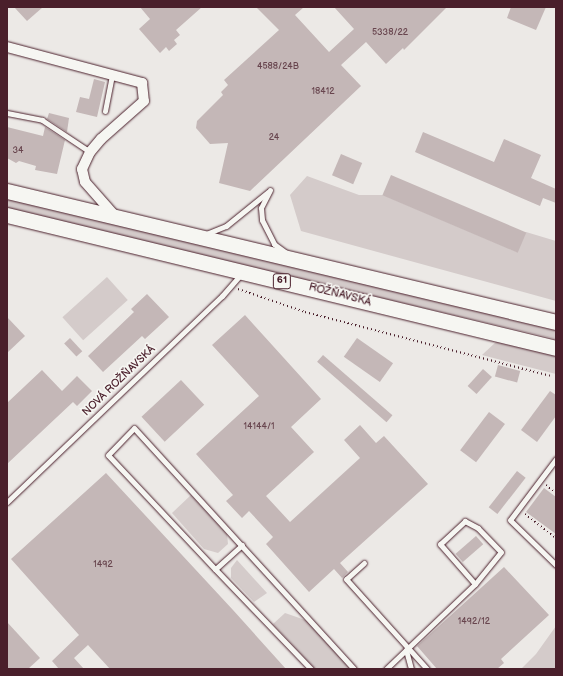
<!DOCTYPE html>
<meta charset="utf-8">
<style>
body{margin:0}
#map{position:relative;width:563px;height:676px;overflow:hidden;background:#ece9e6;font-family:"Balsamiq Sans",sans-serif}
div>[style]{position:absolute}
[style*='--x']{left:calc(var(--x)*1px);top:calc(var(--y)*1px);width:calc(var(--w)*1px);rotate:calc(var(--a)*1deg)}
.green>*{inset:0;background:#d4cbca;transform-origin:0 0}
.building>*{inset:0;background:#c4b7b7;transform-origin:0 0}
.path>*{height:2px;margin-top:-1px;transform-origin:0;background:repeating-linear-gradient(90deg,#4a1f2b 0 1px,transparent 0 4px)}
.roads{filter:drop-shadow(0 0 1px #4a1f2b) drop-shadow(0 0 1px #4a1f2b)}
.lane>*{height:5px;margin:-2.5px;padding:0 2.5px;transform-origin:2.5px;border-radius:2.5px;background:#f6f6f2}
.street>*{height:10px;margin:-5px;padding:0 5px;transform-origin:5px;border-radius:5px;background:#f6f6f2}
.primary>*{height:15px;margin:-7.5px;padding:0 7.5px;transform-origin:7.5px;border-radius:7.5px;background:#f6f6f2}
span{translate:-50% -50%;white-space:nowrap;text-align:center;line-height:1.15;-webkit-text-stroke:3.5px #f6f6f2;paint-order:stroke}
.number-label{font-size:9px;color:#68454e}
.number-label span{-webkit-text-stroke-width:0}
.shield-label span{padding:1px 3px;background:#f6f6f2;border:1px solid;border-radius:3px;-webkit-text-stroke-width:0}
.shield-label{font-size:10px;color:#4a1f2b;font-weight:700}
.street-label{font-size:11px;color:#4a1f2b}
.frame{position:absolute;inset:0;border:8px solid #4a1f2b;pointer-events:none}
</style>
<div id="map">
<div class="green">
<i style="clip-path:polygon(307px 176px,359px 195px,383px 195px,517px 252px,526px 232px,556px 241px,556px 301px,301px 231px,290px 195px)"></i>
<i style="clip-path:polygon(7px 196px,556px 329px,556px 339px,7px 210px)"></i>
<i style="left:107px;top:277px;width:31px;height:60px;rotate:48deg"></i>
<i style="clip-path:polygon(497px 341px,556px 355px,556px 374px,482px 355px)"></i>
<i style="clip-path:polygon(191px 495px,227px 534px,228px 544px,218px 553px,204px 549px,172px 513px)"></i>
<i style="clip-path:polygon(237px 560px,267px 593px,254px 602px,231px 578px,231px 568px)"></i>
<i style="clip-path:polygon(285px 613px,308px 621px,352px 669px,315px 669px,273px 624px)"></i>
<i style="clip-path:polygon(556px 626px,556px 669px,521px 669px,536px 654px)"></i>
</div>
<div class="building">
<i style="clip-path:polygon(14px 7px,43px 7px,27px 21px)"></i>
<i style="clip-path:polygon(140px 7px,202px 7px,176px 30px,180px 35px,174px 40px,177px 44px,169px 51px,166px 47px,160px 53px,139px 29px,150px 19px)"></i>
<i style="clip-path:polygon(256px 7px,304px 7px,295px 15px,329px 52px,354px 29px,334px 7px,447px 7px,404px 50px,403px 48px,386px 64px,366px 42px,341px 65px,361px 86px,250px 191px,219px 183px,228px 143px,210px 144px,196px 128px,197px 121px,223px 95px,221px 92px,228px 85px,224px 80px,279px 30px)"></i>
<i style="clip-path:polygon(511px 7px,546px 7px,536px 30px,507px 18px)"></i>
<i style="clip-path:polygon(94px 79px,105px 82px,97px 117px,76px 112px,80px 97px,89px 99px)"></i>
<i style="clip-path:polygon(49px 113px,69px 118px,67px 132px,47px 119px)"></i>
<i style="clip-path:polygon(7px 127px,43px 136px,45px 127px,65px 140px,57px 174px,35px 170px,36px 166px,19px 161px,16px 163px,7px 158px)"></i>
<i style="clip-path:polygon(423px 132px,494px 162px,504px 139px,541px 155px,531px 178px,556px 189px,556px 203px,543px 198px,540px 206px,415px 152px)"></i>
<i style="left:341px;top:154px;width:23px;height:23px;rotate:23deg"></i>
<i style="left:391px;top:175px;width:147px;height:22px;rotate:23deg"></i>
<i style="clip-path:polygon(147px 294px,169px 317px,145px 339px,142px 336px,103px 372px,88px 356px,134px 312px,131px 309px)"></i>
<i style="clip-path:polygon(245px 315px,321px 399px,291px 427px,314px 452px,266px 496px,290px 522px,360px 458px,344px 440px,360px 425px,376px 443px,384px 436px,428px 484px,340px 563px,348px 572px,342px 578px,334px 569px,309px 592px,266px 544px,273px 537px,249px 511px,242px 518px,226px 501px,233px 495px,196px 454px,259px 396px,212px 345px)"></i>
<i style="clip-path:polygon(7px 317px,25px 336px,7px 353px)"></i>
<i style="left:70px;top:338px;width:18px;height:8px;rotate:47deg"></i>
<i style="left:357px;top:338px;width:44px;height:23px;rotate:35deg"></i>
<i style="left:323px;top:355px;width:92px;height:9px;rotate:41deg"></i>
<i style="left:498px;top:365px;width:23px;height:12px;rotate:15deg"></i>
<i style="left:483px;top:369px;width:12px;height:23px;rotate:42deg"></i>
<i style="clip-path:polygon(42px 370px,62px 391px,77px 376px,92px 391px,77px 406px,73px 402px,7px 464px,7px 403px)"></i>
<i style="left:181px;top:380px;width:34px;height:54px;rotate:47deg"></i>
<i style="clip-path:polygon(550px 391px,556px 395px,556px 416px,537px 442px,521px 430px)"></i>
<i style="left:489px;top:412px;width:20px;height:48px;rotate:37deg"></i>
<i style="left:517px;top:471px;width:11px;height:46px;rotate:38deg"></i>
<i style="clip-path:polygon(106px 473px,233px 610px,286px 669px,110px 669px,88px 645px,74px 658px,84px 669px,59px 669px,52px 661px,79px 635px,11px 559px)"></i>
<i style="clip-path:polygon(544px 488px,556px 497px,556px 534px,526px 512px)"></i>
<i style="left:476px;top:536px;width:11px;height:27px;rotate:49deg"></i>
<i style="clip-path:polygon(504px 567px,549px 615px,501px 659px,504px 663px,497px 669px,437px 669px,417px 646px)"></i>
<i style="clip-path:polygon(7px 622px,40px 658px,28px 669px,7px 669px)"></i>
</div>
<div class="path">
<i style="--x:238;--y:289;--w:71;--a:18.9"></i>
<i style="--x:305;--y:312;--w:253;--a:14.6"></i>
<i style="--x:546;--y:485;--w:13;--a:39"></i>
<i style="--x:525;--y:514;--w:39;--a:38"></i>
</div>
<div class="roads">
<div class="lane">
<i style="--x:105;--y:111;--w:37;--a:-79"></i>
<i style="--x:7;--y:113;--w:36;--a:11"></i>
<i style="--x:42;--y:120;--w:58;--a:33.7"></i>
<i style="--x:270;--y:190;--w:20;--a:117"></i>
<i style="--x:261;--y:208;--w:12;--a:85"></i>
<i style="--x:262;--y:220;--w:27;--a:63"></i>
<i style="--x:274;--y:244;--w:14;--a:36"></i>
<i style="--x:206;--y:234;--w:22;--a:-22"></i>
<i style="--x:226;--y:226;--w:54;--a:-39"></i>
<i style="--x:556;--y:459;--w:76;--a:127"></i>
<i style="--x:510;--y:520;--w:64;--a:44.4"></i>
<i style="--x:7;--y:502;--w:298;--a:-43.8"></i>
<i style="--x:222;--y:296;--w:29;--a:-49"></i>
<i style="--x:242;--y:545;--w:36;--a:138"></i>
<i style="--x:215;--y:569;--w:139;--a:46.2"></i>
<i style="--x:364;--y:563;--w:24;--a:138"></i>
<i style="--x:346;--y:579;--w:121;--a:48"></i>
<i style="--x:215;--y:569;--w:156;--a:-133.2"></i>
<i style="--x:108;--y:455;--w:37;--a:-46"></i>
<i style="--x:134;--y:428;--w:326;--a:47.6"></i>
<i style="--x:406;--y:650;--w:20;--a:75"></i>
<i style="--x:386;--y:669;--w:123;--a:-43.7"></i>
<i style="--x:475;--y:584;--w:41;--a:-50.9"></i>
<i style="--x:501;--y:552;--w:33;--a:-134"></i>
<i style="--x:478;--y:528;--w:15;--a:-152"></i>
<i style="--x:465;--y:521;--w:34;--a:137"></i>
<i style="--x:440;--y:544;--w:53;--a:48.8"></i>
</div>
<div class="street">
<i style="--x:7;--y:47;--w:140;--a:14.9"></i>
<i style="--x:142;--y:83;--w:18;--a:84"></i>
<i style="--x:144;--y:101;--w:57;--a:138.5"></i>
<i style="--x:101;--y:139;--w:17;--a:130"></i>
<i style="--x:90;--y:152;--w:19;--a:115"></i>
<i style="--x:82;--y:169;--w:13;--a:77"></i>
<i style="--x:85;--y:182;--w:45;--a:48.6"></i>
</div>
<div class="primary">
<i style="--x:7;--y:191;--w:564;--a:13.42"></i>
<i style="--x:7;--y:215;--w:565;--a:13.62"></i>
</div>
</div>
<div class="number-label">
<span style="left:390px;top:33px">5338/22</span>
<span style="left:278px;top:67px">4588/24B</span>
<span style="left:323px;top:92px">18412</span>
<span style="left:274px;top:138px">24</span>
<span style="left:18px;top:151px">34</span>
<span style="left:259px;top:427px">14144/1</span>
<span style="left:103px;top:565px">1492</span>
<span style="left:474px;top:622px">1492/12</span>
</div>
<div class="shield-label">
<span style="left:282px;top:281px">61</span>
</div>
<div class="street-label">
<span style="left:340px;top:295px;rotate:14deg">ROŽŇAVSKÁ</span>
<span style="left:119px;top:381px;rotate:-44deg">NOVÁ ROŽŇAVSKÁ</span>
</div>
<div class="frame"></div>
</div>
